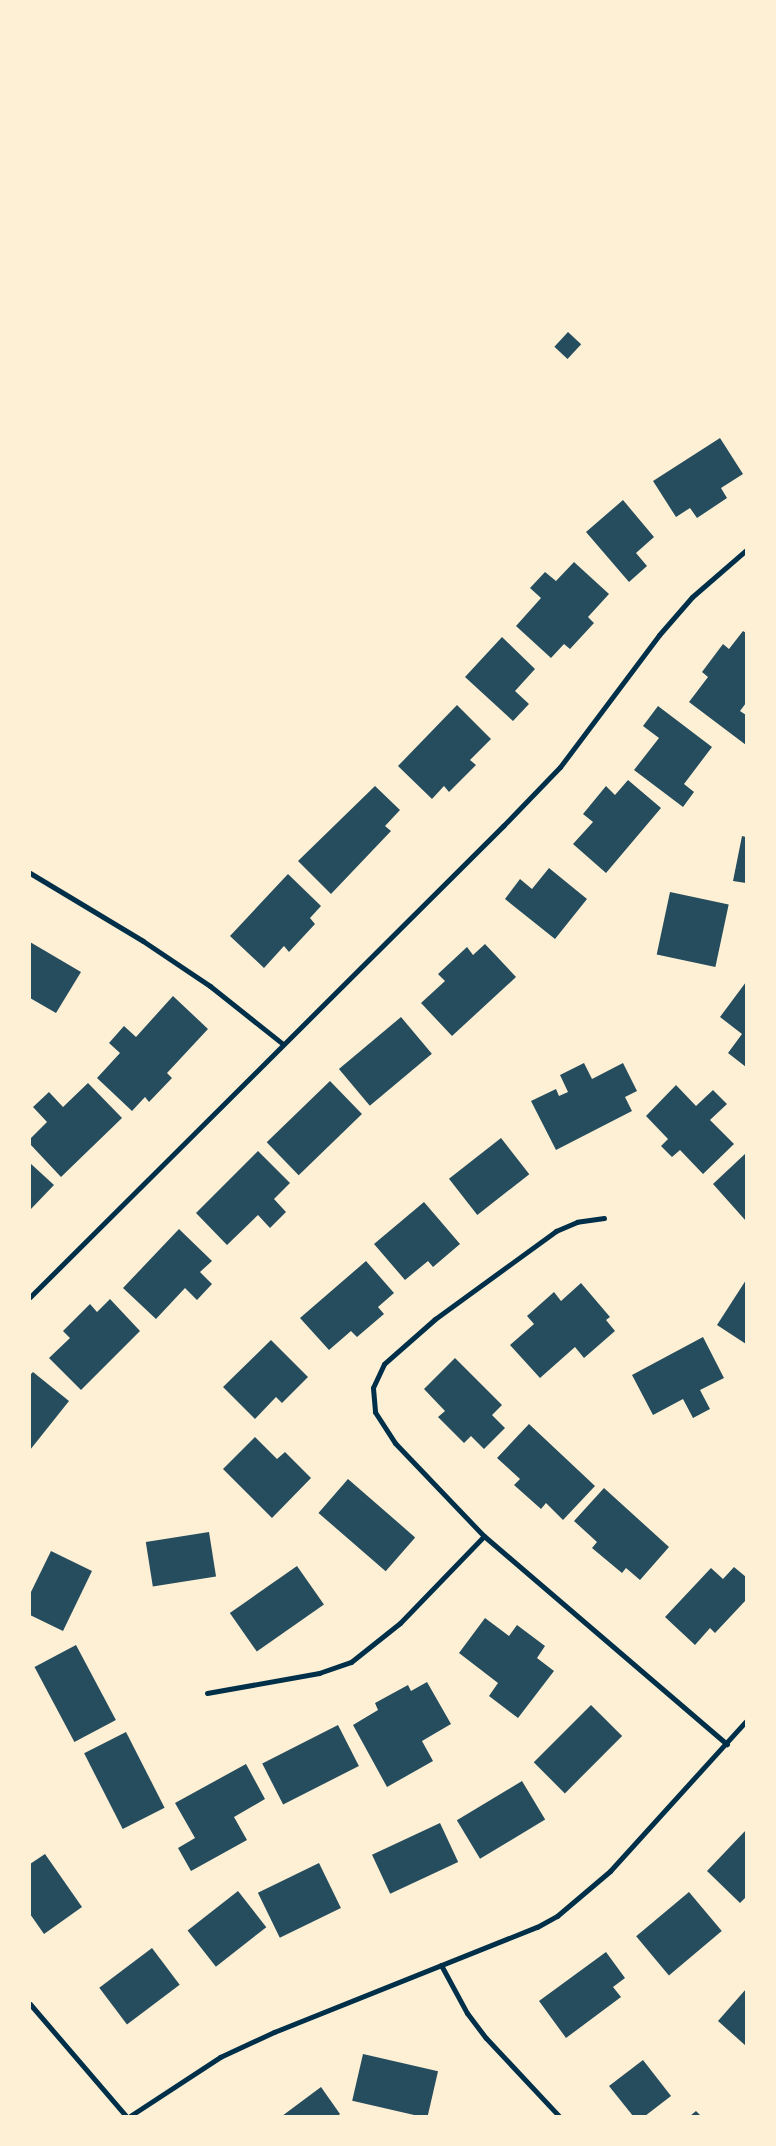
<!DOCTYPE html>
<style>
body{margin:0}
#map{position:relative;width:776px;height:2146px;overflow:hidden;background:#fdf0d5;font-family:Poppins,sans-serif}
div>[style]{position:absolute}
[style*='--x']{left:calc(var(--x)*1px);top:calc(var(--y)*1px);width:calc(var(--w)*1px);rotate:calc(var(--a)*1deg)}
.building>*{inset:0;background:#264d5e;transform-origin:0 0}
.minor>*{height:5px;margin:-2.5px;padding:0 2.5px;transform-origin:2.5px;border-radius:2.5px;background:#003049}
span{translate:-50% -50%;white-space:nowrap;text-align:center;line-height:1.15;-webkit-text-stroke:4px #fdf0d5;paint-order:stroke}
.frame{position:absolute;inset:0;border:31px solid #fdf0d5;pointer-events:none}
</style>
<div id="map">
<div class="building">
<i style="left:568px;top:332px;width:18px;height:20px;rotate:43deg"></i>
<i style="clip-path:polygon(720px 438px,743px 474px,721px 488px,727px 498px,697px 518px,690px 508px,676px 517px,653px 481px)"></i>
<i style="clip-path:polygon(623px 500px,654px 537px,636px 553px,647px 566px,629px 582px,586px 532px)"></i>
<i style="clip-path:polygon(574px 562px,609px 594px,588px 617px,594px 623px,570px 649px,564px 644px,551px 658px,516px 626px,541px 598px,530px 588px,545px 572px,556px 581px)"></i>
<i style="clip-path:polygon(743px 631px,746px 633px,746px 703px,740px 711px,746px 715px,746px 745px,689px 702px,708px 677px,702px 672px,723px 644px,729px 649px)"></i>
<i style="clip-path:polygon(502px 637px,535px 669px,515px 691px,529px 704px,513px 721px,465px 677px)"></i>
<i style="clip-path:polygon(457px 705px,491px 739px,470px 760px,476px 765px,449px 792px,444px 786px,432px 799px,398px 766px)"></i>
<i style="clip-path:polygon(658px 706px,712px 747px,684px 784px,694px 792px,683px 807px,634px 770px,659px 738px,643px 726px)"></i>
<i style="clip-path:polygon(628px 780px,661px 808px,606px 873px,573px 844px,593px 822px,583px 814px,606px 786px,615px 795px)"></i>
<i style="clip-path:polygon(375px 786px,400px 810px,385px 826px,391px 831px,331px 894px,298px 861px)"></i>
<i style="clip-path:polygon(742px 836px,746px 837px,746px 883px,733px 881px)"></i>
<i style="clip-path:polygon(549px 868px,587px 899px,555px 939px,505px 899px,520px 879px,532px 889px)"></i>
<i style="clip-path:polygon(288px 874px,321px 906px,310px 918px,315px 924px,289px 952px,284px 946px,264px 968px,230px 936px)"></i>
<i style="left:670px;top:892px;width:60px;height:64px;rotate:12deg"></i>
<i style="clip-path:polygon(30px 942px,81px 972px,56px 1013px,30px 998px)"></i>
<i style="clip-path:polygon(485px 944px,516px 977px,452px 1036px,421px 1003px,445px 981px,438px 974px,467px 947px,473px 955px)"></i>
<i style="clip-path:polygon(746px 982px,746px 1067px,728px 1053px,742px 1034px,720px 1017px)"></i>
<i style="clip-path:polygon(173px 996px,208px 1029px,167px 1073px,172px 1078px,149px 1102px,145px 1097px,132px 1111px,97px 1078px,120px 1053px,109px 1043px,124px 1026px,136px 1037px)"></i>
<i style="left:401px;top:1017px;width:48px;height:81px;rotate:50deg"></i>
<i style="clip-path:polygon(584px 1063px,592px 1079px,623px 1063px,637px 1091px,625px 1097px,632px 1111px,556px 1150px,531px 1101px,556px 1089px,559px 1096px,568px 1092px,560px 1075px)"></i>
<i style="left:330px;top:1081px;width:46px;height:88px;rotate:46deg"></i>
<i style="clip-path:polygon(88px 1083px,122px 1118px,61px 1177px,30px 1144px,30px 1139px,47px 1122px,33px 1107px,49px 1092px,63px 1107px)"></i>
<i style="clip-path:polygon(676px 1085px,696px 1106px,713px 1090px,727px 1104px,710px 1120px,734px 1144px,703px 1174px,680px 1150px,672px 1157px,661px 1146px,668px 1139px,646px 1116px)"></i>
<i style="left:501px;top:1138px;width:46px;height:66px;rotate:52deg"></i>
<i style="clip-path:polygon(258px 1151px,290px 1183px,274px 1199px,286px 1212px,270px 1228px,258px 1215px,227px 1245px,196px 1213px)"></i>
<i style="clip-path:polygon(746px 1153px,746px 1221px,713px 1184px)"></i>
<i style="clip-path:polygon(30px 1163px,54px 1185px,30px 1210px)"></i>
<i style="clip-path:polygon(424px 1202px,460px 1244px,433px 1267px,428px 1261px,405px 1280px,374px 1244px)"></i>
<i style="clip-path:polygon(179px 1229px,212px 1261px,200px 1272px,212px 1284px,197px 1300px,185px 1288px,156px 1319px,123px 1288px)"></i>
<i style="clip-path:polygon(366px 1261px,394px 1293px,378px 1307px,384px 1314px,357px 1337px,351px 1331px,329px 1350px,300px 1318px)"></i>
<i style="clip-path:polygon(746px 1280px,746px 1344px,717px 1325px)"></i>
<i style="clip-path:polygon(581px 1283px,610px 1317px,606px 1320px,615px 1331px,584px 1358px,575px 1347px,540px 1378px,510px 1345px,534px 1324px,527px 1316px,554px 1292px,561px 1301px)"></i>
<i style="clip-path:polygon(110px 1299px,140px 1331px,81px 1390px,49px 1358px,70px 1338px,63px 1331px,90px 1304px,97px 1312px)"></i>
<i style="clip-path:polygon(703px 1337px,724px 1378px,700px 1390px,710px 1409px,693px 1418px,683px 1399px,653px 1415px,632px 1375px)"></i>
<i style="clip-path:polygon(271px 1340px,308px 1377px,282px 1403px,276px 1397px,255px 1419px,223px 1387px)"></i>
<i style="clip-path:polygon(455px 1358px,502px 1405px,492px 1415px,505px 1428px,484px 1449px,471px 1436px,464px 1443px,438px 1417px,445px 1411px,424px 1389px)"></i>
<i style="clip-path:polygon(33px 1372px,69px 1401px,30px 1450px,30px 1375px)"></i>
<i style="clip-path:polygon(529px 1424px,595px 1486px,563px 1520px,546px 1503px,541px 1509px,514px 1485px,520px 1479px,497px 1458px)"></i>
<i style="clip-path:polygon(255px 1437px,277px 1459px,285px 1452px,311px 1478px,272px 1518px,223px 1469px)"></i>
<i style="left:348px;top:1479px;width:89px;height:45px;rotate:41deg"></i>
<i style="clip-path:polygon(604px 1488px,669px 1547px,640px 1580px,626px 1568px,622px 1573px,592px 1548px,597px 1542px,574px 1521px)"></i>
<i style="left:209px;top:1532px;width:45px;height:64px;rotate:81deg"></i>
<i style="clip-path:polygon(51px 1551px,92px 1571px,63px 1631px,30px 1615px,30px 1594px)"></i>
<i style="left:297px;top:1566px;width:47px;height:82px;rotate:55deg"></i>
<i style="clip-path:polygon(734px 1567px,746px 1577px,746px 1600px,715px 1633px,710px 1628px,695px 1645px,665px 1617px,711px 1568px,723px 1579px)"></i>
<i style="clip-path:polygon(485px 1618px,509px 1636px,517px 1625px,545px 1646px,537px 1658px,554px 1671px,518px 1718px,489px 1696px,498px 1683px,459px 1653px)"></i>
<i style="left:76px;top:1645px;width:85px;height:47px;rotate:62deg"></i>
<i style="clip-path:polygon(427px 1682px,451px 1724px,422px 1741px,433px 1761px,387px 1787px,353px 1725px,378px 1710px,375px 1703px,408px 1685px,411px 1691px)"></i>
<i style="left:591px;top:1705px;width:44px;height:81px;rotate:45deg"></i>
<i style="left:338px;top:1725px;width:46px;height:85px;rotate:63deg"></i>
<i style="left:126px;top:1732px;width:85px;height:47px;rotate:63deg"></i>
<i style="clip-path:polygon(246px 1764px,265px 1799px,234px 1817px,247px 1840px,191px 1871px,178px 1848px,195px 1838px,175px 1803px)"></i>
<i style="left:522px;top:1781px;width:45px;height:76px;rotate:59deg"></i>
<i style="left:440px;top:1823px;width:43px;height:75px;rotate:65deg"></i>
<i style="clip-path:polygon(746px 1830px,746px 1897px,740px 1903px,707px 1871px)"></i>
<i style="clip-path:polygon(45px 1854px,82px 1907px,44px 1934px,30px 1914px,30px 1864px)"></i>
<i style="left:319px;top:1863px;width:50px;height:68px;rotate:64deg"></i>
<i style="left:238px;top:1891px;width:46px;height:64px;rotate:52deg"></i>
<i style="left:689px;top:1892px;width:51px;height:69px;rotate:50deg"></i>
<i style="left:152px;top:1948px;width:46px;height:66px;rotate:53deg"></i>
<i style="clip-path:polygon(606px 1952px,625px 1978px,613px 1987px,621px 1997px,566px 2038px,539px 2001px)"></i>
<i style="clip-path:polygon(746px 1989px,746px 2046px,718px 2021px)"></i>
<i style="left:363px;top:2054px;width:77px;height:48px;rotate:13deg"></i>
<i style="clip-path:polygon(643px 2060px,671px 2096px,645px 2116px,633px 2116px,609px 2086px)"></i>
<i style="clip-path:polygon(321px 2087px,340px 2114px,338px 2116px,282px 2116px)"></i>
<i style="clip-path:polygon(696px 2111px,701px 2116px,690px 2116px)"></i>
</div>
<div class="minor">
<i style="--x:30;--y:873;--w:132;--a:31"></i>
<i style="--x:143;--y:941;--w:81;--a:33.9"></i>
<i style="--x:210;--y:986;--w:93;--a:38.5"></i>
<i style="--x:604;--y:1218;--w:27;--a:172"></i>
<i style="--x:577;--y:1222;--w:23;--a:157"></i>
<i style="--x:556;--y:1231;--w:150;--a:144"></i>
<i style="--x:435;--y:1319;--w:68;--a:138.6"></i>
<i style="--x:384;--y:1364;--w:26;--a:115"></i>
<i style="--x:373;--y:1388;--w:24;--a:85"></i>
<i style="--x:375;--y:1412;--w:37;--a:57"></i>
<i style="--x:395;--y:1443;--w:129;--a:46.3"></i>
<i style="--x:484;--y:1536;--w:320;--a:40.6"></i>
<i style="--x:30;--y:1297;--w:668;--a:-44.88"></i>
<i style="--x:503;--y:826;--w:82;--a:-46"></i>
<i style="--x:560;--y:767;--w:165;--a:-53.1"></i>
<i style="--x:659;--y:635;--w:50;--a:-49"></i>
<i style="--x:692;--y:597;--w:72;--a:-41"></i>
<i style="--x:207;--y:1693;--w:114;--a:-10.1"></i>
<i style="--x:319;--y:1673;--w:34;--a:-19"></i>
<i style="--x:351;--y:1662;--w:63;--a:-38.5"></i>
<i style="--x:400;--y:1623;--w:121;--a:-46"></i>
<i style="--x:441;--y:1965;--w:55;--a:61.6"></i>
<i style="--x:467;--y:2013;--w:31;--a:53"></i>
<i style="--x:486;--y:2038;--w:107;--a:46.9"></i>
<i style="--x:30;--y:2004;--w:148;--a:49.4"></i>
<i style="--x:130;--y:2116;--w:108;--a:-33.2"></i>
<i style="--x:220;--y:2057;--w:60;--a:-24.8"></i>
<i style="--x:274;--y:2032;--w:283;--a:-21.8"></i>
<i style="--x:537;--y:1927;--w:23;--a:-29"></i>
<i style="--x:557;--y:1916;--w:70;--a:-40.3"></i>
<i style="--x:610;--y:1871;--w:202;--a:-47.8"></i>
</div>
<div class="frame"></div>
</div>
